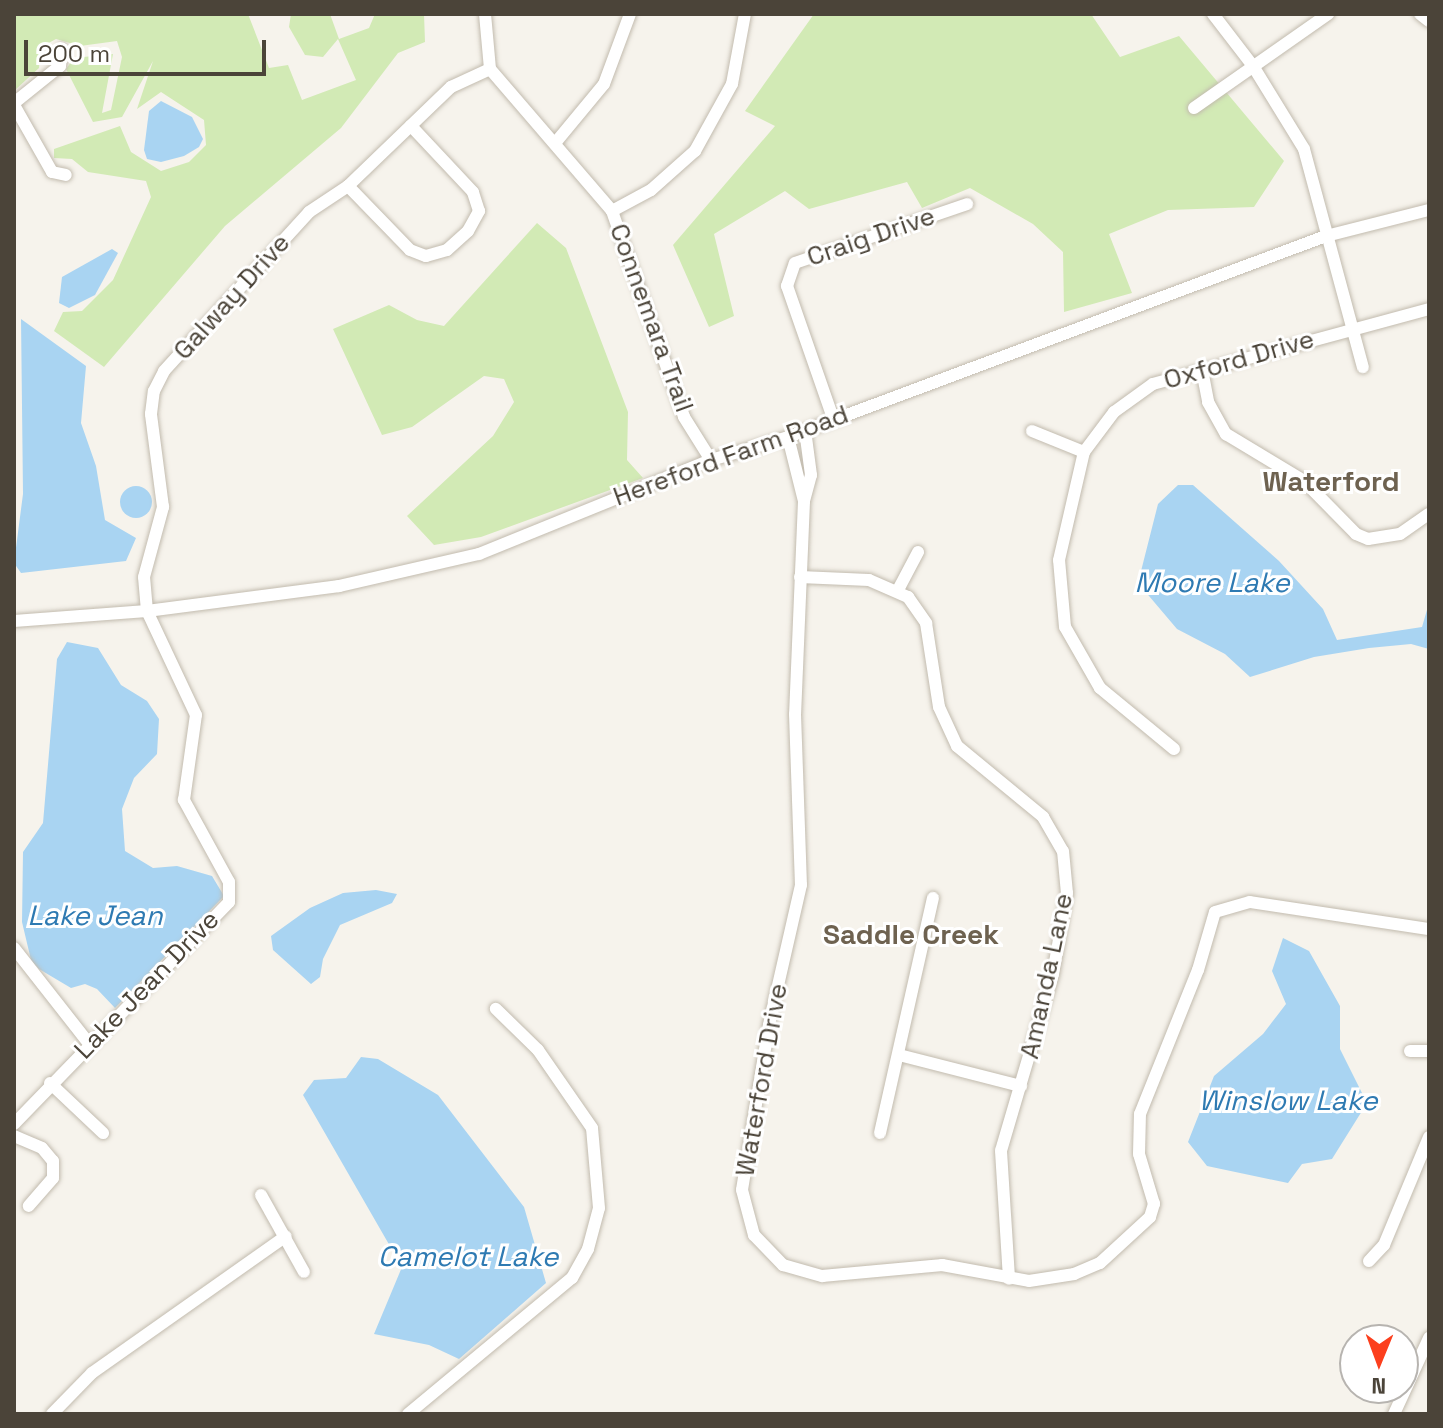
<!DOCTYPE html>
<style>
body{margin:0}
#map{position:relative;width:1443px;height:1428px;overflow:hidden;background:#f6f3ec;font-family:"Space Grotesk",sans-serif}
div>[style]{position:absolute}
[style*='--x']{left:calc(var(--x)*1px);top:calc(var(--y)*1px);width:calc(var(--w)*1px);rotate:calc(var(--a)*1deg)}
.green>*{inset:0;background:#d2eab5}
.water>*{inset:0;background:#a9d4f2}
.round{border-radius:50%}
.roads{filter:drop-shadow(0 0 2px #c2bbae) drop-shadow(0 0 2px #c2bbae)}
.minor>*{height:12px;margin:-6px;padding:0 6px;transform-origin:6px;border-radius:6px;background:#fff}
span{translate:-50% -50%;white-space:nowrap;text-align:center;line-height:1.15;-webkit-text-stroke:6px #fff;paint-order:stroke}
.street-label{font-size:26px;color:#4b4439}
.neighbourhood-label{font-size:28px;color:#6e6250;font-weight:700}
.water-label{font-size:28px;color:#2e7ab2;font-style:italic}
.frame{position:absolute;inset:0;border:16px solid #4b4439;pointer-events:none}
.north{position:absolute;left:1339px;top:1324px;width:80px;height:80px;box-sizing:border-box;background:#fff;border:2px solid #b7b4b0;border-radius:50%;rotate:181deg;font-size:22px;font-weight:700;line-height:32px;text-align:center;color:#4b4439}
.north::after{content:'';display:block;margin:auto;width:28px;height:36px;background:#fc3f1d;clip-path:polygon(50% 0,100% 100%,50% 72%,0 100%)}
.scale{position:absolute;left:24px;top:40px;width:242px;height:36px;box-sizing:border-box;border:4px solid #4b4439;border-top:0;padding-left:10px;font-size:24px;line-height:28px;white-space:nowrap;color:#4b4439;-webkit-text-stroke:6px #fff;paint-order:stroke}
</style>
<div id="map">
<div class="green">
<i style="clip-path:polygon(14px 14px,248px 14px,269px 68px,288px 65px,302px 100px,356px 80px,338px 39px,323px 57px,305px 55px,289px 27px,291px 14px,330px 14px,339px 39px,369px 28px,375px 14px,424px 14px,425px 42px,398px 53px,341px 128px,225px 226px,104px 367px,54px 331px,63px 312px,82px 311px,113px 280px,151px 197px,146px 181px,88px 172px,72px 159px,54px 158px,54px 149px,120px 126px,131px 152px,161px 171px,189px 162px,206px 145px,204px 120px,161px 92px,137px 109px,153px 61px,122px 117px,93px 122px,66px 69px,74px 58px,113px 54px,102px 113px,111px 110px,122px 57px,117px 41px,80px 46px,56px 39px,41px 47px,39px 68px,14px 91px)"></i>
<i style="clip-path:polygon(814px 14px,1091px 14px,1120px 57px,1179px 36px,1284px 161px,1254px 207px,1168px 210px,1109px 234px,1132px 293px,1064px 312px,1063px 252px,1033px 224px,970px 188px,922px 208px,907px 182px,809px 209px,785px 191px,714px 234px,734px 316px,709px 327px,673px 245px,775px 126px,745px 111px)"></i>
<i style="clip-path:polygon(537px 223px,566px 248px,628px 412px,627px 460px,643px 478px,481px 537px,434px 545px,407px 516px,493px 436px,514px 402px,504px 379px,484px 376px,412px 427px,382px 435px,333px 329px,389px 305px,417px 320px,444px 326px)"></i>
</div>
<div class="water">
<i style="clip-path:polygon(161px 101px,192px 117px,203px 139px,199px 147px,184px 156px,161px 162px,147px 159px,144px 150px,149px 111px)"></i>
<i style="clip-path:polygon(112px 249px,118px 253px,95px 295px,69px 308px,59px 303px,62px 277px)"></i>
<i style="clip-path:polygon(21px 319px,86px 366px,81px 423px,96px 466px,105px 520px,136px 538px,126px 561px,21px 573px,14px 563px,23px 494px)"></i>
<i style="clip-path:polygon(1178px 485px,1193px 485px,1279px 561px,1323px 609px,1337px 640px,1422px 627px,1429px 603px,1429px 649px,1411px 644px,1369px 648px,1314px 657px,1250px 677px,1225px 654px,1177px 629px,1138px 583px,1158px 504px)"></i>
<i class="round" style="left:120px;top:486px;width:32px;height:32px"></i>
<i style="clip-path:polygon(67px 642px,98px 648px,121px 685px,147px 701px,159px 719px,157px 754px,134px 778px,122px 809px,125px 851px,153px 868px,177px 866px,212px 876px,224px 896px,115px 1008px,97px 989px,85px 984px,71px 988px,39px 969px,31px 960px,22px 922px,23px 852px,43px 823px,57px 659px)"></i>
<i style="clip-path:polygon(376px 890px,397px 894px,392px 903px,340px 925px,323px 959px,320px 977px,311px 984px,273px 950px,271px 936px,310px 908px,343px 893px)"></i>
<i style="clip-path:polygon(1283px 938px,1309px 951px,1340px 1006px,1340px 1049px,1367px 1103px,1332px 1159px,1302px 1164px,1288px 1183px,1207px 1166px,1188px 1142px,1214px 1076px,1263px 1034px,1286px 1004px,1272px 971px)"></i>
<i style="clip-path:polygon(361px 1057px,378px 1059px,438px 1095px,524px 1207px,546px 1283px,459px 1359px,429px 1345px,374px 1334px,402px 1267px,303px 1095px,314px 1080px,346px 1078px)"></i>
</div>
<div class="roads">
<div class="minor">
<i style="--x:485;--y:14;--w:55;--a:84.8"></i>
<i style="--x:490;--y:69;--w:187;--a:49.3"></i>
<i style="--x:612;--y:211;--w:218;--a:70.7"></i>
<i style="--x:684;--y:417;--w:51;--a:57.9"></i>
<i style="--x:1213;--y:14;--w:66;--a:52.4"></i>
<i style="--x:1253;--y:66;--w:97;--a:58.4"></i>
<i style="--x:1304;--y:149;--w:226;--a:74.9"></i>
<i style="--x:1420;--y:14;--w:11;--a:38"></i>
<i style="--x:14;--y:103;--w:59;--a:-38.8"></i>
<i style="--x:60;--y:66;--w:17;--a:-83"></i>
<i style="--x:14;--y:105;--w:77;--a:60.4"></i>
<i style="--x:52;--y:172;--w:14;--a:12"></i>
<i style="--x:1194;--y:108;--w:164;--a:-35"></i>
<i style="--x:556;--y:142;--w:75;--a:-50.4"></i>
<i style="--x:604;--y:84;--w:75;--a:-69.6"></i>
<i style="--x:348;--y:186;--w:89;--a:45.9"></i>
<i style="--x:410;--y:250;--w:17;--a:21"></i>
<i style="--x:426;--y:256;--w:22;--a:-16"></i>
<i style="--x:447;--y:250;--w:28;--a:-42"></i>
<i style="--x:468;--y:231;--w:23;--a:-61"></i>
<i style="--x:479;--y:211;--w:20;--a:-108"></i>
<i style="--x:473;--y:192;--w:91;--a:-133.2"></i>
<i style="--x:612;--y:211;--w:44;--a:-28.3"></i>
<i style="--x:651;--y:190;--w:59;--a:-41.6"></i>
<i style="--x:695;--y:151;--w:77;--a:-61.1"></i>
<i style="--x:732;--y:84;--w:71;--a:-79.5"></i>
<i style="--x:1202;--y:370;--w:33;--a:79"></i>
<i style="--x:1208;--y:402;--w:37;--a:61"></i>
<i style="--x:1226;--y:434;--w:91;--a:31.1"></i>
<i style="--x:1304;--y:481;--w:74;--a:45.5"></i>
<i style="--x:1356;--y:534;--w:13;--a:23"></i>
<i style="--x:1368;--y:539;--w:32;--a:-9"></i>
<i style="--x:1400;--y:534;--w:35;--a:-35"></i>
<i style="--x:833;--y:418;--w:140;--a:-109.2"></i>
<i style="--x:787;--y:286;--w:24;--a:-71"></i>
<i style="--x:795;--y:263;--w:182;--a:-18.9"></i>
<i style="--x:1032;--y:431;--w:56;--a:22"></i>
<i style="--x:788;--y:437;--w:66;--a:76"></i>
<i style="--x:804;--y:501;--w:213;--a:92.4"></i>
<i style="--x:795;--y:714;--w:171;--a:88"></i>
<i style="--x:801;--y:885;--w:144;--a:102.9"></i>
<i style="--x:769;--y:1025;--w:167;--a:99.3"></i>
<i style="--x:742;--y:1190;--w:47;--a:75.1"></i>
<i style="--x:754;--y:1235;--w:42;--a:46"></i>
<i style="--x:783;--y:1265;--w:41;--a:15.8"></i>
<i style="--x:822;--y:1276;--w:121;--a:-5.2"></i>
<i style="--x:942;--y:1265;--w:88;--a:10.4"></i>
<i style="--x:1029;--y:1281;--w:46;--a:-8.8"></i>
<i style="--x:1074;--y:1274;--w:28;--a:-23"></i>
<i style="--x:1100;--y:1263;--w:68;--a:-42.6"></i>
<i style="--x:1150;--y:1217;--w:14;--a:-73"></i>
<i style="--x:1154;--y:1204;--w:52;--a:-106.7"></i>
<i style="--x:1139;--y:1154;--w:40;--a:-88.6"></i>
<i style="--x:1140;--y:1114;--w:155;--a:-68.1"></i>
<i style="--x:1198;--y:970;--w:60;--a:-73.7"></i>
<i style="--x:1215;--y:912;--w:36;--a:-16"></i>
<i style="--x:1250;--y:902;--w:181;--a:8.6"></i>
<i style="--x:804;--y:501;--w:27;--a:-75"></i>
<i style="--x:811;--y:475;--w:45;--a:-97.6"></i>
<i style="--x:800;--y:577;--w:69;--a:2.5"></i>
<i style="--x:869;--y:580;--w:43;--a:23.6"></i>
<i style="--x:908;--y:597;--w:32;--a:55"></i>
<i style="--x:926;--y:623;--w:85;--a:81.2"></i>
<i style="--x:939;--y:707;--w:43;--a:65.2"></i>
<i style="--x:957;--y:746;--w:112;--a:39.5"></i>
<i style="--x:1043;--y:817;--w:39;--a:60"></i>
<i style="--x:1063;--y:851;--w:42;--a:84.6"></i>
<i style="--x:1067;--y:893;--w:82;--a:99.8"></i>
<i style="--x:1053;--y:974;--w:184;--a:106.4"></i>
<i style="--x:1001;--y:1151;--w:128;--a:86.4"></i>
<i style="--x:898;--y:590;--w:43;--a:-62.2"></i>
<i style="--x:14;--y:621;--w:133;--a:-4.3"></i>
<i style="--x:147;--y:611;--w:194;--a:-7.4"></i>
<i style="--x:339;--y:586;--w:144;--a:-12.9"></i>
<i style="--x:479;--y:554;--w:250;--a:-22.1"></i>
<i style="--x:711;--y:460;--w:80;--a:-16.6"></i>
<i style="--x:788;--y:437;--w:574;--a:-20.49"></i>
<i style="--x:1326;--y:236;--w:106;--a:-14.2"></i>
<i style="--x:1174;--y:749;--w:96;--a:-140.5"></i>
<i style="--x:1100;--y:688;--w:70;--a:-119.8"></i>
<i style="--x:1065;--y:627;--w:67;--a:-95.1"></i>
<i style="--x:1059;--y:560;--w:111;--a:-77"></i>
<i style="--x:1084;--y:452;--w:50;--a:-53.1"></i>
<i style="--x:1114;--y:412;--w:48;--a:-35.7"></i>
<i style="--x:1153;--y:384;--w:286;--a:-15.2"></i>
<i style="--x:14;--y:948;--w:123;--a:51.9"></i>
<i style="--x:1410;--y:1051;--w:19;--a:0"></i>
<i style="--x:899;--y:1055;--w:126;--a:14.3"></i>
<i style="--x:50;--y:1083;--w:73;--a:43.3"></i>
<i style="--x:14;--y:1124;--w:309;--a:-45.9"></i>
<i style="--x:229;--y:902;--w:20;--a:-90"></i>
<i style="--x:229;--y:882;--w:94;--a:-118.8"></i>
<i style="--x:184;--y:800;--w:86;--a:-82"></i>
<i style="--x:196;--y:715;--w:115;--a:-115.2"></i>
<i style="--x:147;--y:611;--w:34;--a:-95"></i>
<i style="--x:144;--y:577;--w:73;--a:-74.8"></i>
<i style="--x:163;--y:507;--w:94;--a:-97.4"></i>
<i style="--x:151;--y:414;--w:23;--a:-83"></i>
<i style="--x:154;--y:391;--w:22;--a:-63"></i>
<i style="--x:164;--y:371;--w:215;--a:-47.6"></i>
<i style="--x:309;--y:212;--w:47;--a:-33.7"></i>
<i style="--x:348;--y:186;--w:143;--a:-43.9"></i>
<i style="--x:451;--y:87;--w:43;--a:-24.8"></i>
<i style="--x:880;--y:1133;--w:241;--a:-77.3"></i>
<i style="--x:14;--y:1136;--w:30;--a:23"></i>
<i style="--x:42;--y:1148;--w:17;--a:50"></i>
<i style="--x:53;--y:1161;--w:17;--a:90"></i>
<i style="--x:53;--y:1178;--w:37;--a:131"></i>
<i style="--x:261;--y:1195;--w:88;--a:60.8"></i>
<i style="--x:1369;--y:1261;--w:22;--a:-47"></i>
<i style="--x:1384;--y:1245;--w:117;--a:-67.4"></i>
<i style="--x:52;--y:1414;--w:57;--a:-45.7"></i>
<i style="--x:92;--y:1373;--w:237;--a:-35.2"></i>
<i style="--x:408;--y:1414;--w:213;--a:-39.7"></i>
<i style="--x:572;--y:1278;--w:33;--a:-61"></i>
<i style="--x:588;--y:1249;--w:42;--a:-75"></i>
<i style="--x:599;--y:1208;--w:80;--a:-95"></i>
<i style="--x:592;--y:1128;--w:95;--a:-124.7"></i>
<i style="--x:538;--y:1050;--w:59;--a:-135.7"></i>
<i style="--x:1394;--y:1414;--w:84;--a:-65.3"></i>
</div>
</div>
<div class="street-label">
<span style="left:871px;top:237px;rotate:-19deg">Craig Drive</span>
<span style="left:232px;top:297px;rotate:-48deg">Galway Drive</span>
<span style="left:651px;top:318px;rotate:70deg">Connemara Trail</span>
<span style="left:1239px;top:360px;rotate:-16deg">Oxford Drive</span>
<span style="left:731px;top:456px;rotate:-20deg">Hereford Farm Road</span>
<span style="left:1047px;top:976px;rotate:-78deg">Amanda Lane</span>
<span style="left:147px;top:985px;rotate:-46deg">Lake Jean Drive</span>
<span style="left:762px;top:1080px;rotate:-80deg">Waterford Drive</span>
</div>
<div class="neighbourhood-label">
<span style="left:1331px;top:481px">Waterford</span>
<span style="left:911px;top:934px">Saddle Creek</span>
</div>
<div class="water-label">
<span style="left:1212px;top:582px">Moore Lake</span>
<span style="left:95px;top:915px">Lake Jean</span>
<span style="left:1288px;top:1100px">Winslow Lake</span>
<span style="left:468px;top:1256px">Camelot Lake</span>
</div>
<div class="frame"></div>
<div class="north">N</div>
<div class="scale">200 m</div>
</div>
